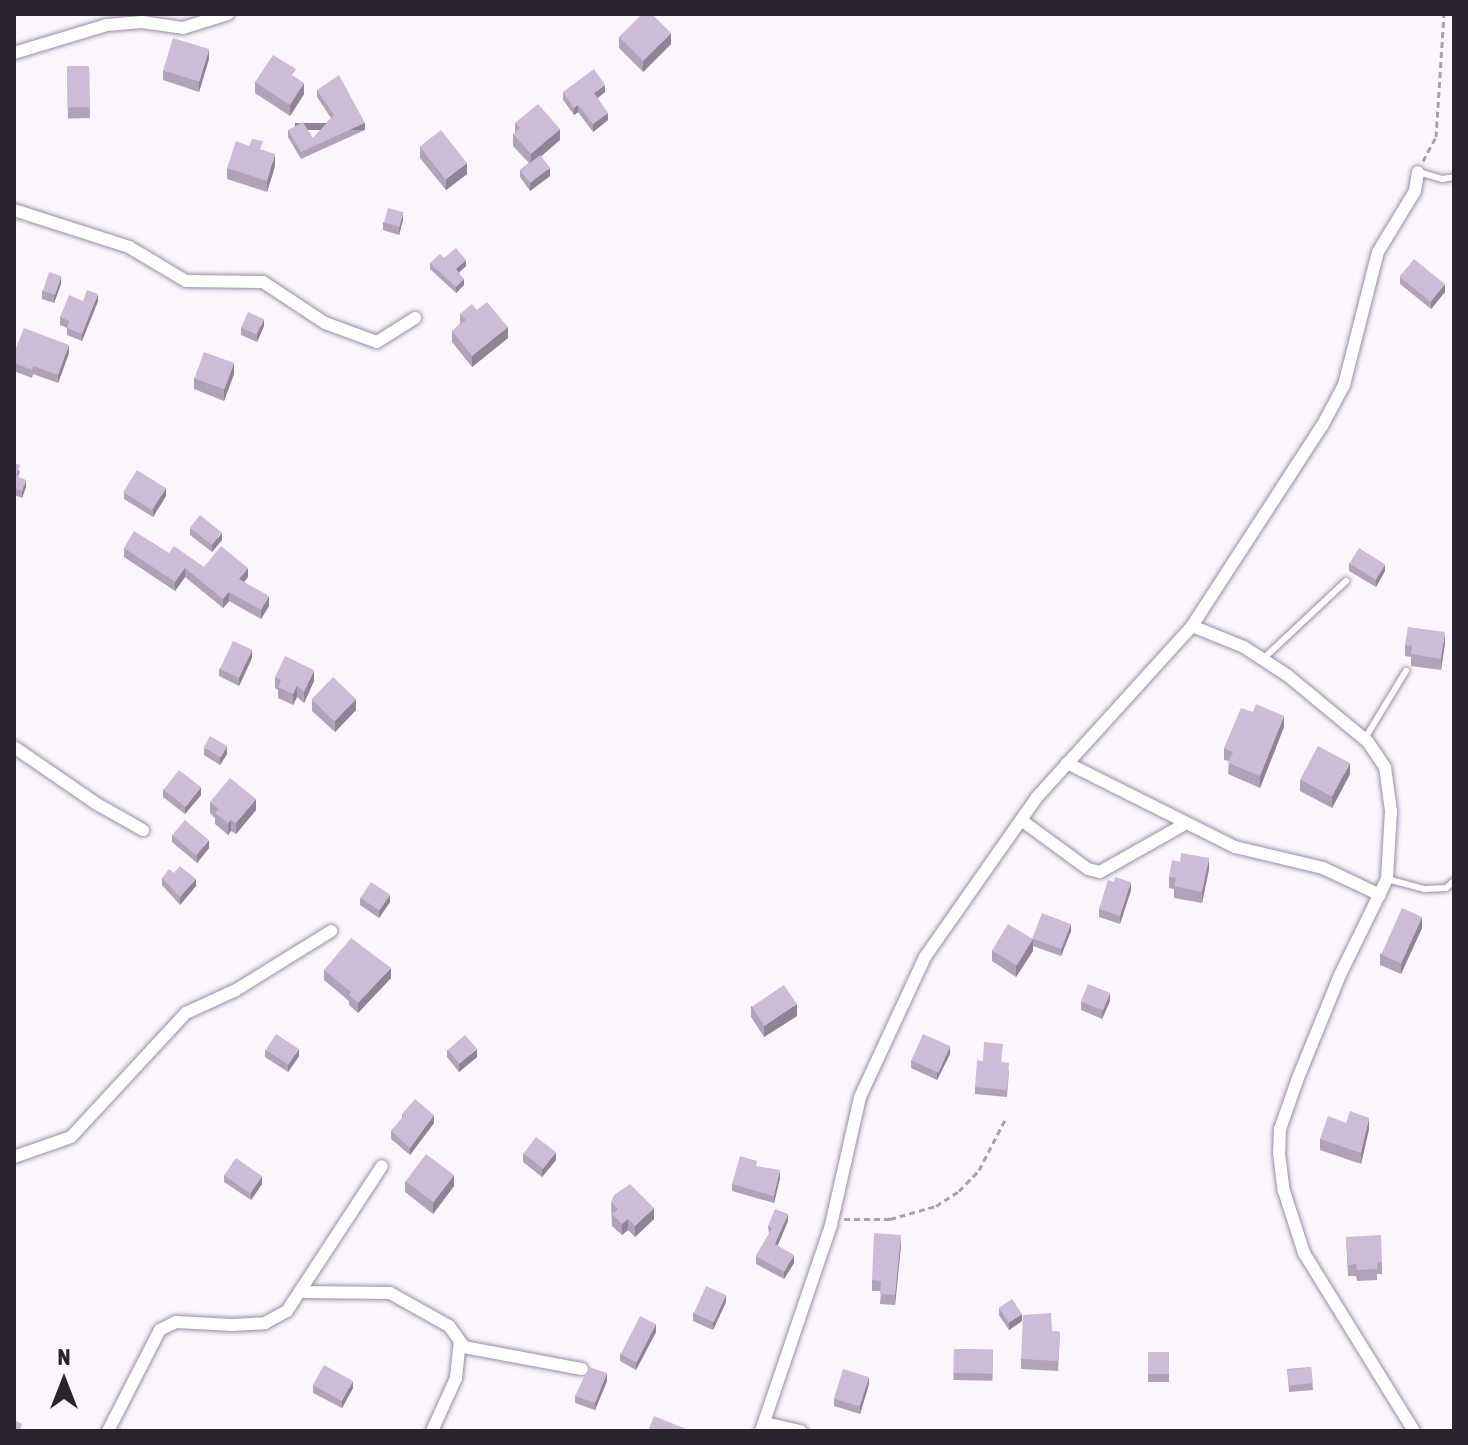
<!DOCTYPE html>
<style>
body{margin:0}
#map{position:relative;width:1468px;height:1445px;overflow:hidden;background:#faf6fc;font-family:"Asap Condensed",sans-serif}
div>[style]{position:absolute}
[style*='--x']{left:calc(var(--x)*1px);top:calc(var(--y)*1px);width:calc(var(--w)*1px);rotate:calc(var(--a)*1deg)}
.path>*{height:3px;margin-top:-1.5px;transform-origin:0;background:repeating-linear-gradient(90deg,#a7a2aa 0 6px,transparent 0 10px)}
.roads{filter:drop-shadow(0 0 2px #9d8ba6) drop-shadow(0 0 2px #9d8ba6)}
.lane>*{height:6px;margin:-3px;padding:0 3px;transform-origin:3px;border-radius:3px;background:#fff}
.street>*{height:12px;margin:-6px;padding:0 6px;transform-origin:6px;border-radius:6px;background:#fff}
.wall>*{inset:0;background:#b1a1b9;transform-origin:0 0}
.shaded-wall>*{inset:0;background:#908396;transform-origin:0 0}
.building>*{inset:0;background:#cebbd7;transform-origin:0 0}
span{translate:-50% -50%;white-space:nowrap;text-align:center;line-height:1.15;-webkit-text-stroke:6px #fff;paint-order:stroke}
.frame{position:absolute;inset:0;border:16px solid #2a232d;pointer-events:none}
.north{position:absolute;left:24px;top:1341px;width:80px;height:80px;-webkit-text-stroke:6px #fff;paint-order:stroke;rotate:0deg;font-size:22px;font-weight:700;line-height:32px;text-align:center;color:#2a232d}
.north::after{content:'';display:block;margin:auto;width:28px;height:36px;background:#2a232d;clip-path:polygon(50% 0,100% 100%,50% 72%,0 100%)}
</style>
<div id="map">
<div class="path">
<i style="--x:1423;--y:161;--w:27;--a:-62"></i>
<i style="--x:1436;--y:137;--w:123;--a:-86.3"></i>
<i style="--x:844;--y:1219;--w:46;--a:0"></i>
<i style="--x:890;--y:1219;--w:48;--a:-15.8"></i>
<i style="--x:936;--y:1206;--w:27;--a:-33"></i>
<i style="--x:959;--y:1191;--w:29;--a:-46"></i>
<i style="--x:979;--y:1170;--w:59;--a:-62.6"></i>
</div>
<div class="roads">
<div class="lane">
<i style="--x:1418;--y:172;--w:25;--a:16"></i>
<i style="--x:1442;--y:179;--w:12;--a:-9"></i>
<i style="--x:1263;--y:659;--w:114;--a:-43.2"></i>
<i style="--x:1364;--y:740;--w:81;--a:-58.7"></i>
<i style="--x:1387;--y:879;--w:39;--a:15"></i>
<i style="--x:1425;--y:889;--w:21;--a:-3"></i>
<i style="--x:1446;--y:888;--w:11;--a:-41"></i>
</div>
<div class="street">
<i style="--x:14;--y:53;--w:97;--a:-16.8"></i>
<i style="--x:107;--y:25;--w:35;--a:-5"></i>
<i style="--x:142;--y:22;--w:41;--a:8.3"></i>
<i style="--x:183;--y:28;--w:47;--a:-17.3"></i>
<i style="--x:14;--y:210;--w:121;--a:17.8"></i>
<i style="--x:129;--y:247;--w:66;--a:30.8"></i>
<i style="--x:186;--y:281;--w:77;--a:0.7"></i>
<i style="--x:263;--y:282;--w:74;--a:33.5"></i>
<i style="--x:325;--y:323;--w:55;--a:20.1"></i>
<i style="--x:377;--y:342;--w:45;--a:-32.3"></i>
<i style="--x:1192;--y:626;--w:56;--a:22"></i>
<i style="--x:1244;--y:647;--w:51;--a:33.1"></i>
<i style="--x:1287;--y:675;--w:105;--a:39.6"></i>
<i style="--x:1368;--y:742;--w:30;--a:56"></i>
<i style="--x:1385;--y:767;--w:44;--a:82.2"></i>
<i style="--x:1391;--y:811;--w:68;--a:93.4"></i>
<i style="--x:1387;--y:879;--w:107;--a:116.1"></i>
<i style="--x:1340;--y:975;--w:111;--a:112.2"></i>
<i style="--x:1298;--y:1078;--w:54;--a:109.4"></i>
<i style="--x:1280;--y:1129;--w:24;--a:92"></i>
<i style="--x:1279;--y:1153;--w:38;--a:83"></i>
<i style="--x:1284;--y:1191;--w:65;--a:72.1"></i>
<i style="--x:1304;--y:1253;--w:209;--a:58.3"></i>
<i style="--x:14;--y:747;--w:101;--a:34.5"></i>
<i style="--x:97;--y:804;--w:53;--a:29.5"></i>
<i style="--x:1067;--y:763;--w:188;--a:26.6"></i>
<i style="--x:1235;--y:847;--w:90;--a:13.4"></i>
<i style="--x:1323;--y:868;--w:63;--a:25.3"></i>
<i style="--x:1021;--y:820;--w:83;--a:36.2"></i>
<i style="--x:1088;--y:869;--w:12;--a:14"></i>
<i style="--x:1100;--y:872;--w:98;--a:-29.5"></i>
<i style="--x:14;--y:1157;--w:60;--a:-19.3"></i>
<i style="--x:71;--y:1137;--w:169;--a:-47.2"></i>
<i style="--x:186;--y:1013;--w:55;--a:-24.7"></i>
<i style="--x:236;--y:990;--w:112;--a:-31.8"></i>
<i style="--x:302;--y:1292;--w:88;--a:0.7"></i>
<i style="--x:390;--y:1293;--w:68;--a:29.2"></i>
<i style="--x:449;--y:1326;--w:26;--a:54"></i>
<i style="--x:464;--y:1347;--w:120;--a:10.6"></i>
<i style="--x:765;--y:1423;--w:37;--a:13"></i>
<i style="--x:108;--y:1431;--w:114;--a:-62.8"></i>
<i style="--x:160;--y:1330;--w:18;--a:-27"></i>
<i style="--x:176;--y:1322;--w:56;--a:3.1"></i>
<i style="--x:232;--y:1325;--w:33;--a:-3"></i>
<i style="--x:265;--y:1323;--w:25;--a:-29"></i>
<i style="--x:287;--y:1311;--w:173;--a:-56.8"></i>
<i style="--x:432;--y:1431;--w:58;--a:-65.6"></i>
<i style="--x:456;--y:1378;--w:36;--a:-84"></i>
<i style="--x:761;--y:1431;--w:218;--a:-71.2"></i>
<i style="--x:831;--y:1225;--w:131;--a:-77.2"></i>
<i style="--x:860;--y:1097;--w:154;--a:-65.1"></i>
<i style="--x:925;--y:957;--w:195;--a:-55"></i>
<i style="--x:1037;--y:797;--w:231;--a:-47.8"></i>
<i style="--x:1192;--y:626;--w:239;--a:-57"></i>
<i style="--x:1322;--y:426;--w:47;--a:-61.8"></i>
<i style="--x:1344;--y:385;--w:137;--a:-75.7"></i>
<i style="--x:1378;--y:252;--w:71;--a:-58.8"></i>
<i style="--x:1415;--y:191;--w:19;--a:-81"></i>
</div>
</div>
<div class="wall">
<i style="clip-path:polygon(619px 37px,671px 44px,643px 72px,619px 48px)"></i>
<i style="clip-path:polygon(209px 59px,199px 92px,163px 80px,163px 70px)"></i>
<i style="left:89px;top:66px;width:52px;height:22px;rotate:89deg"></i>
<i style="clip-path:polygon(296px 78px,304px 94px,290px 116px,255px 93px,255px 82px)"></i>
<i style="clip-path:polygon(317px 90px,365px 130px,301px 159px,288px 137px,288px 130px,313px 138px,331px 118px,317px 97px)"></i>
<i style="clip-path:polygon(563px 92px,605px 92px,597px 98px,608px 120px,593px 132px,578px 112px,574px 115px,563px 100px)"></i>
<i style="clip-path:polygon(515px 123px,560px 140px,541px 156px,550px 176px,530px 191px,520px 177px,520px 170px,529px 163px,513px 146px,513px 134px,515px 133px)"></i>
<i style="clip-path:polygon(420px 147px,467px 174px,446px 190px,420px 158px)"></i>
<i style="clip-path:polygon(263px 150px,275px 166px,267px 192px,227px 179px,227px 168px)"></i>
<i style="clip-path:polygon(403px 220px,399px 235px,383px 230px,383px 222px)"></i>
<i style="clip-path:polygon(444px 258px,466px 266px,459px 273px,464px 285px,456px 293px,430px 269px,430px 263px)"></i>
<i style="clip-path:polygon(1400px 277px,1445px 292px,1431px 309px,1400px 284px)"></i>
<i style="clip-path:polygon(61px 284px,54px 303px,42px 299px,42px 291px)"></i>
<i style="clip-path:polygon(83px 301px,98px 301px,82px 341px,67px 335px,67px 328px,60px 325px,60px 317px)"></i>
<i style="clip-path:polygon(477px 310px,508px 338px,472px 367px,452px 342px,452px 331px,460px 324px,460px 314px)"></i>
<i style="clip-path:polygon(264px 326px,257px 342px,241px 335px,241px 327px)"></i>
<i style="clip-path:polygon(14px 353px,69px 353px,58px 383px,33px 374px,32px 378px,14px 371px)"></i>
<i style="clip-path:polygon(234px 374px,224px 401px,194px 389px,194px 378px)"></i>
<i style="clip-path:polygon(14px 463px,20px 472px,18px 477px,26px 487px,22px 498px,14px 495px)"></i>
<i style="clip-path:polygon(124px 492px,166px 496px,153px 517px,124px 499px)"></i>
<i style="clip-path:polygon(190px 528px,222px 540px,212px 552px,190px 535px)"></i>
<i style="clip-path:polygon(124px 548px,169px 553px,204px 567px,248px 577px,244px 582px,269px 606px,261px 619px,229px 601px,223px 608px,185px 577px,175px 591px,124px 557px)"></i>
<i style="clip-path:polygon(1349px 563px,1385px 571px,1376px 587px,1349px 571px)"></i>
<i style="clip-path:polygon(1445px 643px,1441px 670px,1411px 666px,1411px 657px,1405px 656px,1405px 645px)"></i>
<i style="clip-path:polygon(252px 658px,239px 686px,219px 676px,219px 669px)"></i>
<i style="clip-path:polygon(275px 677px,314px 681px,304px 703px,297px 697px,293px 705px,278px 698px,278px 690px,275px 688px)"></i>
<i style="clip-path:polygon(312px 700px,356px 710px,335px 732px,312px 711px)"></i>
<i style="clip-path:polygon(1284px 727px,1260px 788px,1228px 774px,1229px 761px,1224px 760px,1224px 748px)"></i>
<i style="clip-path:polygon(204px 748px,227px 754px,220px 765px,204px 755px)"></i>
<i style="clip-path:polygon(1350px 774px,1332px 808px,1300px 791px,1300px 780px)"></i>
<i style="clip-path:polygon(163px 789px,201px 795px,185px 814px,163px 797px)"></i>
<i style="clip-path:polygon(210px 802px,256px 810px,236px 834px,231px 831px,228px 835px,215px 824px,215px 818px,210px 813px)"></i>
<i style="clip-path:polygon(172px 835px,209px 848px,197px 863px,172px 842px)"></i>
<i style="clip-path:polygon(1209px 869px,1202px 903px,1174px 898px,1174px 889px,1169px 888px,1169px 877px)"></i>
<i style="clip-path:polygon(174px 873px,196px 886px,180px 905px,162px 885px,162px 878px)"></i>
<i style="clip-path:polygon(1114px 882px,1131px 890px,1120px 924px,1099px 917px,1099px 909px)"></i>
<i style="clip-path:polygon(360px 898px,390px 902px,379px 918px,360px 905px)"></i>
<i style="clip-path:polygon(1422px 928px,1401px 974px,1380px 965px,1380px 954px)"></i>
<i style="clip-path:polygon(1071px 931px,1061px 956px,1033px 946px,1033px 951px,1016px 977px,992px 961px,992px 950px,1033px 939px,1033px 938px)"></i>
<i style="clip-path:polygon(324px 970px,391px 978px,358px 1013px,349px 1005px,349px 1001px,324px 980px)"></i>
<i style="clip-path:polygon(1110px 1001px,1102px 1019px,1081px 1010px,1081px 1002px)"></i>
<i style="clip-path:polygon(751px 1006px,797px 1016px,764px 1037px,751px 1017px)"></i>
<i style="clip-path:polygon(265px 1050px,299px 1056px,288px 1072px,265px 1057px)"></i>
<i style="clip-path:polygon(447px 1050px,477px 1057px,459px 1072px,447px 1057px)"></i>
<i style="clip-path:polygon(950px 1054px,937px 1080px,911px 1068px,911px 1060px)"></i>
<i style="clip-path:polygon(1002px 1062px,1009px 1071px,1007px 1097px,975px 1094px,975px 1087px)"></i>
<i style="clip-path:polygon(402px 1114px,434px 1123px,410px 1155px,391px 1139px,391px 1131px,402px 1118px)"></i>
<i style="clip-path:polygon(1346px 1123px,1369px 1129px,1361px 1164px,1320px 1150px,1320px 1139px)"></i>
<i style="clip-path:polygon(523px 1154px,556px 1160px,542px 1177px,523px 1162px)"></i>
<i style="clip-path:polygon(224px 1175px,262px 1184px,251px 1200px,224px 1182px)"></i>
<i style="clip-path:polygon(780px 1178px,774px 1203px,732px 1191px,732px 1184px)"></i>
<i style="clip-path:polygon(405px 1181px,454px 1186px,433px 1214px,405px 1192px)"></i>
<i style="clip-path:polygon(611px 1202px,654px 1219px,635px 1237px,628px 1230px,622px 1235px,612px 1226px)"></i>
<i style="clip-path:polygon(788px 1221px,777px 1246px,794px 1263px,784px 1279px,756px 1264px,756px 1256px,769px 1234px,768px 1226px)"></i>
<i style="clip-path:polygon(1346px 1237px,1382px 1262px,1382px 1274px,1377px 1274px,1377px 1280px,1357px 1281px,1356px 1276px,1348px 1276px)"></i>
<i style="clip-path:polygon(901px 1245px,895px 1305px,880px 1304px,881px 1291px,872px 1291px,872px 1280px)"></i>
<i style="clip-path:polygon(726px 1302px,713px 1330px,693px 1321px,693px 1313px)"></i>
<i style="clip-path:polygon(999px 1308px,1022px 1321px,1009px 1330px,999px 1315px)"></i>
<i style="clip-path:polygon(1052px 1331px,1060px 1332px,1058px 1371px,1021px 1369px,1021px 1359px)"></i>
<i style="clip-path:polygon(656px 1332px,636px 1370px,620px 1361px,620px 1354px)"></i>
<i style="left:954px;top:1349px;width:39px;height:31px;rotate:1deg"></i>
<i style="left:1148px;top:1352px;width:21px;height:30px"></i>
<i style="left:1311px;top:1367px;width:23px;height:24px;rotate:85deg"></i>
<i style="clip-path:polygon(607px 1381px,595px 1410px,575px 1403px,575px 1396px)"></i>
<i style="clip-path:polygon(869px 1384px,860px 1414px,834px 1406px,834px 1399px)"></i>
<i style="clip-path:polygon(313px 1385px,353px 1388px,342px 1408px,313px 1393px)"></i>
</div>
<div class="shaded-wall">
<i style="clip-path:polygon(671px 33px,671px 44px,643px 72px,643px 61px)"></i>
<i style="clip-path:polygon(209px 49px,209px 59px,199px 92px,199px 82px)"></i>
<i style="clip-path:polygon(304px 83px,304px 94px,290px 116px,290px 105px)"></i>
<i style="clip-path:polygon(605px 85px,605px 92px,594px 101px,594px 93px)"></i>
<i style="clip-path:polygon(578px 105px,578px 112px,574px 115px,574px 108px)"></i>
<i style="clip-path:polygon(608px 113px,608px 120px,593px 132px,593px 124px)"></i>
<i style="left:365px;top:123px;width:7px;height:70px;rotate:90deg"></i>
<i style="clip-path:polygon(560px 129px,560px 140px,531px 165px,531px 154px)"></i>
<i style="clip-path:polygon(275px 154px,275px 166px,267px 192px,267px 181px)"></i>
<i style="clip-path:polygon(467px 163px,467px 174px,446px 190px,446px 179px)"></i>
<i style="clip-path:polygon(550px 168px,550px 176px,530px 191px,530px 183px)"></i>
<i style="clip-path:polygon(403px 212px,403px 220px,399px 235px,399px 227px)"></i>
<i style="clip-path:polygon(466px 260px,466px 266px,456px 275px,456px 269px)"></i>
<i style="clip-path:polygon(61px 276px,61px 284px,54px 303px,54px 295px)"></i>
<i style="clip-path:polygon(464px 279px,464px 285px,456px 293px,456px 287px)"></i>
<i style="clip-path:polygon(1445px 284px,1445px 292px,1431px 309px,1431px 301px)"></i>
<i style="clip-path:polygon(98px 294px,98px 301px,82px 341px,82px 334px)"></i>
<i style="clip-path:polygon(264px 319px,264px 326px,257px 342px,257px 334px)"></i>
<i style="clip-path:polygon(508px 327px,508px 338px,472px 367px,472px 356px)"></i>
<i style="clip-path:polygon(69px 345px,69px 353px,58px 383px,58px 375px)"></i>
<i style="clip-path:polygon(234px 363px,234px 374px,224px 401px,224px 389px)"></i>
<i style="clip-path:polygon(26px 480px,26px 487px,22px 498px,22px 491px)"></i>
<i style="clip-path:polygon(166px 488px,166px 496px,153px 517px,153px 509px)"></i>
<i style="clip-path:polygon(222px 533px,222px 540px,212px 552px,212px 545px)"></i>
<i style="clip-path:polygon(1385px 564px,1385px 571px,1376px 587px,1376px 580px)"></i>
<i style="clip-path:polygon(185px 568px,185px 577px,175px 591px,175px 582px)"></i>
<i style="clip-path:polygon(248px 568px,248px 577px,239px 588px,239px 579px)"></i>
<i style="clip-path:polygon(229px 592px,229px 601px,223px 608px,223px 599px)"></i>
<i style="clip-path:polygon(269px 596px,269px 606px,261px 619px,261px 610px)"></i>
<i style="clip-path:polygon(1445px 632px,1445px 643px,1441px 670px,1441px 659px)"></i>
<i style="clip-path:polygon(252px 650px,252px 658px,239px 686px,239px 678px)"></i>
<i style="clip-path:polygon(314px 670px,314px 681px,304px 703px,304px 692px)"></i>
<i style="clip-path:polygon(297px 686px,297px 697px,293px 705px,293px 694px)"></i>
<i style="clip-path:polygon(356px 699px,356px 710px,335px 732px,335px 721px)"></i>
<i style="clip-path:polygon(1284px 716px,1284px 727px,1260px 788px,1260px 776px)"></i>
<i style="clip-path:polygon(227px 746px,227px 754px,220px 765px,220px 758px)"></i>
<i style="clip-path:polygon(1350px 763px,1350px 774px,1332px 808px,1332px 797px)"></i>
<i style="clip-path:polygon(201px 787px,201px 795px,185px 814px,185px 807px)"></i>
<i style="clip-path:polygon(256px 799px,256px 810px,236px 834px,236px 823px)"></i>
<i style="clip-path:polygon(231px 820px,231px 831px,228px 835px,228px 823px)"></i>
<i style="clip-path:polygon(209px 840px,209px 848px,197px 863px,197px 855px)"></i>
<i style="clip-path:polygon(1209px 858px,1209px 869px,1202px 903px,1202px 892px)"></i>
<i style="clip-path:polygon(196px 879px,196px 886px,180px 905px,180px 897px)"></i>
<i style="clip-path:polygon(1131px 882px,1131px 890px,1120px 924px,1120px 916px)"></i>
<i style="clip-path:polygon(390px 895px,390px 902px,379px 918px,379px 910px)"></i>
<i style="clip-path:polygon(1422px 917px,1422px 928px,1401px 974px,1401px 963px)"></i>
<i style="clip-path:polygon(1071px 924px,1071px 931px,1061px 956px,1061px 949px)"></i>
<i style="clip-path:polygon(1033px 939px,1033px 951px,1016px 977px,1016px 966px)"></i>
<i style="clip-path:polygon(391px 968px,391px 978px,358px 1013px,358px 1003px)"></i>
<i style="clip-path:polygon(1110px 993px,1110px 1001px,1102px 1019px,1102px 1012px)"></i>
<i style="clip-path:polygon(797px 1004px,797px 1016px,764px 1037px,764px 1025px)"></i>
<i style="clip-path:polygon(950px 1046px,950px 1054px,937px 1080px,937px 1073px)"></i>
<i style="clip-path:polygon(299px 1049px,299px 1056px,288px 1072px,288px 1065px)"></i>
<i style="clip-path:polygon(477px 1049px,477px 1057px,459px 1072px,459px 1064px)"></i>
<i style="clip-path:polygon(434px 1115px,434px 1123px,410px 1155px,410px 1148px)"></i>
<i style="clip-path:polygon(1369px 1118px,1369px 1129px,1361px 1164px,1361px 1153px)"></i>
<i style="clip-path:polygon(556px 1152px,556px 1160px,542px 1177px,542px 1170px)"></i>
<i style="clip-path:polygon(780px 1170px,780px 1178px,774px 1203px,774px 1196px)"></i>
<i style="clip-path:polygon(454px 1175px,454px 1186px,433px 1214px,433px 1203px)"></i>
<i style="clip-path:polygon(262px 1176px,262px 1184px,251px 1200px,251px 1193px)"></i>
<i style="clip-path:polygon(654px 1208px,654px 1219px,635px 1237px,635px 1226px)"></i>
<i style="clip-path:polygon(788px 1214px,788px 1221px,775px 1252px,775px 1244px)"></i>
<i style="clip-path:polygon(628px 1219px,628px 1230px,622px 1235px,622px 1224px)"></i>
<i style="clip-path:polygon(901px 1235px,901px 1245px,895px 1305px,895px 1295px)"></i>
<i style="clip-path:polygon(794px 1255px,794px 1263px,784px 1279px,784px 1272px)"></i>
<i style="clip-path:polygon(726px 1295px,726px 1302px,713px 1330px,713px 1323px)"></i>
<i style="clip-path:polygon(1022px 1314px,1022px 1321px,1009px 1330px,1009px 1322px)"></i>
<i style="clip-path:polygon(656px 1324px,656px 1332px,636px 1370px,636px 1362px)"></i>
<i style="clip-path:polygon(607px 1373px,607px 1381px,595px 1410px,595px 1403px)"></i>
<i style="clip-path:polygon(869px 1377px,869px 1384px,860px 1414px,860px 1406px)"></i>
<i style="clip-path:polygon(353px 1381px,353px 1388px,342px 1408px,342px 1401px)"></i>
</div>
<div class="building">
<i style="clip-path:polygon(642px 14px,652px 14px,671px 33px,643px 61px,619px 37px)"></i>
<i style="left:173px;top:38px;width:38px;height:34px;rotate:17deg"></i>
<i style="clip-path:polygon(273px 55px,296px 69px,292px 75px,304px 83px,290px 105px,255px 82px)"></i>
<i style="left:89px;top:66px;width:41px;height:22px;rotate:89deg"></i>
<i style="clip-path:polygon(594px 69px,605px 85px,594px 93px,608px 113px,593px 124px,578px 105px,574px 108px,563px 92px)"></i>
<i style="clip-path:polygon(339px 75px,365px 123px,301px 152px,288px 130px,303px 122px,313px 138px,334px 115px,317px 90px)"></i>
<i style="clip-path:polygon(538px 104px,560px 129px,531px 154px,513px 134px,520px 128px,515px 123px)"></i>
<i style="left:441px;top:130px;width:42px;height:27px;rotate:52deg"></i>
<i style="clip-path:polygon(252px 139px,263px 141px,260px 149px,275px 154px,267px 181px,227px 168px,236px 141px,249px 146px)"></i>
<i style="left:540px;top:155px;width:16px;height:25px;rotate:52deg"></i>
<i style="left:388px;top:208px;width:16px;height:15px;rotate:15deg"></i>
<i style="clip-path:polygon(456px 248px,466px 260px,456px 269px,464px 279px,456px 287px,430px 263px,440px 254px,444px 258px)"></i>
<i style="left:1414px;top:259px;width:40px;height:23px;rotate:39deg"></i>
<i style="left:49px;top:272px;width:13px;height:20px;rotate:18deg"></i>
<i style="clip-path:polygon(87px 290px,98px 294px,82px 334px,67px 328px,69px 321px,60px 317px,69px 295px,83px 301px)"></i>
<i style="clip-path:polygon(487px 302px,508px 327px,472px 356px,452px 331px,466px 320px,460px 314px,472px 304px,477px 310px)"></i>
<i style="left:248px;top:312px;width:17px;height:17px;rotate:24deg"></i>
<i style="clip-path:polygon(24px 328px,69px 345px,58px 375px,33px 366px,32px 370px,14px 363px,14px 353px)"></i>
<i style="left:204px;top:352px;width:32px;height:28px;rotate:20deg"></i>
<i style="clip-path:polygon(14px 463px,20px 465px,16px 476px,26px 480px,22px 491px,14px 488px)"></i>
<i style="left:137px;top:470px;width:34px;height:26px;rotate:32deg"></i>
<i style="left:200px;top:515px;width:28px;height:16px;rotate:39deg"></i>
<i style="clip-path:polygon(134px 531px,169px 553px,174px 546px,204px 567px,221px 546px,248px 568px,239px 579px,269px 596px,261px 610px,229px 592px,223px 599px,185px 568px,175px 582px,124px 548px)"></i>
<i style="left:1359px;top:548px;width:31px;height:18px;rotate:32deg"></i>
<i style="clip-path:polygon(1408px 627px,1445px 632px,1441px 659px,1411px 654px,1412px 646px,1405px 645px)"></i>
<i style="left:233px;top:641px;width:21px;height:31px;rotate:25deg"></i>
<i style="clip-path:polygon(285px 656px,314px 670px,304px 692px,297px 686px,293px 694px,278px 687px,281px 680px,275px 677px)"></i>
<i style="left:333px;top:677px;width:32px;height:31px;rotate:44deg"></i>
<i style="clip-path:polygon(1256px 704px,1284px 716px,1260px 776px,1228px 763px,1233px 752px,1224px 748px,1241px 708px,1253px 712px)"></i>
<i style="left:210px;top:736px;width:20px;height:13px;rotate:30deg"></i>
<i style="left:1318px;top:746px;width:36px;height:38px;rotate:28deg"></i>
<i style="left:179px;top:770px;width:28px;height:25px;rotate:38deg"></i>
<i style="clip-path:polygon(230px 778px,256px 799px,236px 823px,231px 820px,228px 823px,215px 813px,219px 809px,210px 802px)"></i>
<i style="left:185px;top:820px;width:31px;height:20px;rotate:40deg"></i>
<i style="clip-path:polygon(1181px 853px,1209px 858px,1202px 892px,1174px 886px,1176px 878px,1169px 877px,1172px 860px,1180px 862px)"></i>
<i style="clip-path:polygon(180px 866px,196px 879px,180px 897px,162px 878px,169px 869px,174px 873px)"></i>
<i style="clip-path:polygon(1115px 877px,1131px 882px,1120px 916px,1099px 909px,1108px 880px,1114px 882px)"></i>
<i style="left:371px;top:882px;width:23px;height:19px;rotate:34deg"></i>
<i style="left:1402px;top:908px;width:22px;height:51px;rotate:24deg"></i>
<i style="left:1042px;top:913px;width:31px;height:27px;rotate:21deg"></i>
<i style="left:1008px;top:924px;width:29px;height:31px;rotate:31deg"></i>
<i style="clip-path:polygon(351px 938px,391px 968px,358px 1003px,349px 995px,351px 992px,324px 970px)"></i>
<i style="left:1088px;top:984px;width:24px;height:19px;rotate:22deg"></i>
<i style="left:784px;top:985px;width:23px;height:39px;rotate:56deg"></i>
<i style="left:276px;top:1034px;width:27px;height:19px;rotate:33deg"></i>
<i style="left:923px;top:1034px;width:30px;height:29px;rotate:24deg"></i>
<i style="left:465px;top:1035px;width:18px;height:23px;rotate:49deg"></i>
<i style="clip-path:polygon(984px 1042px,1003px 1044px,1001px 1062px,1009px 1063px,1007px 1090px,975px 1087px,977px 1060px,983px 1061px)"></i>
<i style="clip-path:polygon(415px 1099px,434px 1115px,410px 1148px,391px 1131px,404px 1116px,402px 1114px)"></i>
<i style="clip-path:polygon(1350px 1111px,1369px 1118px,1361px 1153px,1320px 1139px,1328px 1116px,1346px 1123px)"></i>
<i style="left:536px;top:1137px;width:25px;height:21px;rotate:37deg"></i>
<i style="left:426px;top:1154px;width:35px;height:34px;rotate:37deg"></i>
<i style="clip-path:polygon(740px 1156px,757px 1161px,756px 1166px,780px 1170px,774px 1196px,732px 1184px)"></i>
<i style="left:236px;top:1158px;width:32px;height:21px;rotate:35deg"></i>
<i style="clip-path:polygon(630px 1184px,654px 1208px,635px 1226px,628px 1219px,622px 1224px,612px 1214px,618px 1209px,611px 1202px,614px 1195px)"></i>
<i style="clip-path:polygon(775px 1209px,788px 1214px,775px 1244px,794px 1255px,784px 1272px,756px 1256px,772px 1228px,768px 1226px)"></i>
<i style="clip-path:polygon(874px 1233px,901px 1235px,895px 1295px,880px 1294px,881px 1281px,872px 1280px)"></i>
<i style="clip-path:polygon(1381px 1235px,1382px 1262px,1377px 1263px,1377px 1269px,1357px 1270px,1356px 1264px,1348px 1265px,1346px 1237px)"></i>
<i style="left:706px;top:1286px;width:22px;height:30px;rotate:24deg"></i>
<i style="left:1012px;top:1299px;width:18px;height:16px;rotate:56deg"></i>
<i style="clip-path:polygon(1051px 1313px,1052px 1331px,1060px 1332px,1058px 1361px,1021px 1359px,1023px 1315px)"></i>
<i style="left:640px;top:1316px;width:18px;height:43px;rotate:27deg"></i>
<i style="left:954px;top:1349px;width:39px;height:24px;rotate:1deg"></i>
<i style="left:1148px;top:1352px;width:21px;height:22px"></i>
<i style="left:324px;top:1365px;width:33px;height:23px;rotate:29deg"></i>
<i style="clip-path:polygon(589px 1367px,607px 1373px,595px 1403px,575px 1396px)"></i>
<i style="left:1311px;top:1367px;width:16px;height:24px;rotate:83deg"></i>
<i style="left:843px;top:1369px;width:27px;height:31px;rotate:17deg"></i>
<i style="clip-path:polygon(654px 1416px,686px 1429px,686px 1431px,648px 1431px)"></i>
<i style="clip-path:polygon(14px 1420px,22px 1424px,20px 1431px,14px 1431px)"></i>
</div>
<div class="frame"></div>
<div class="north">N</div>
</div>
